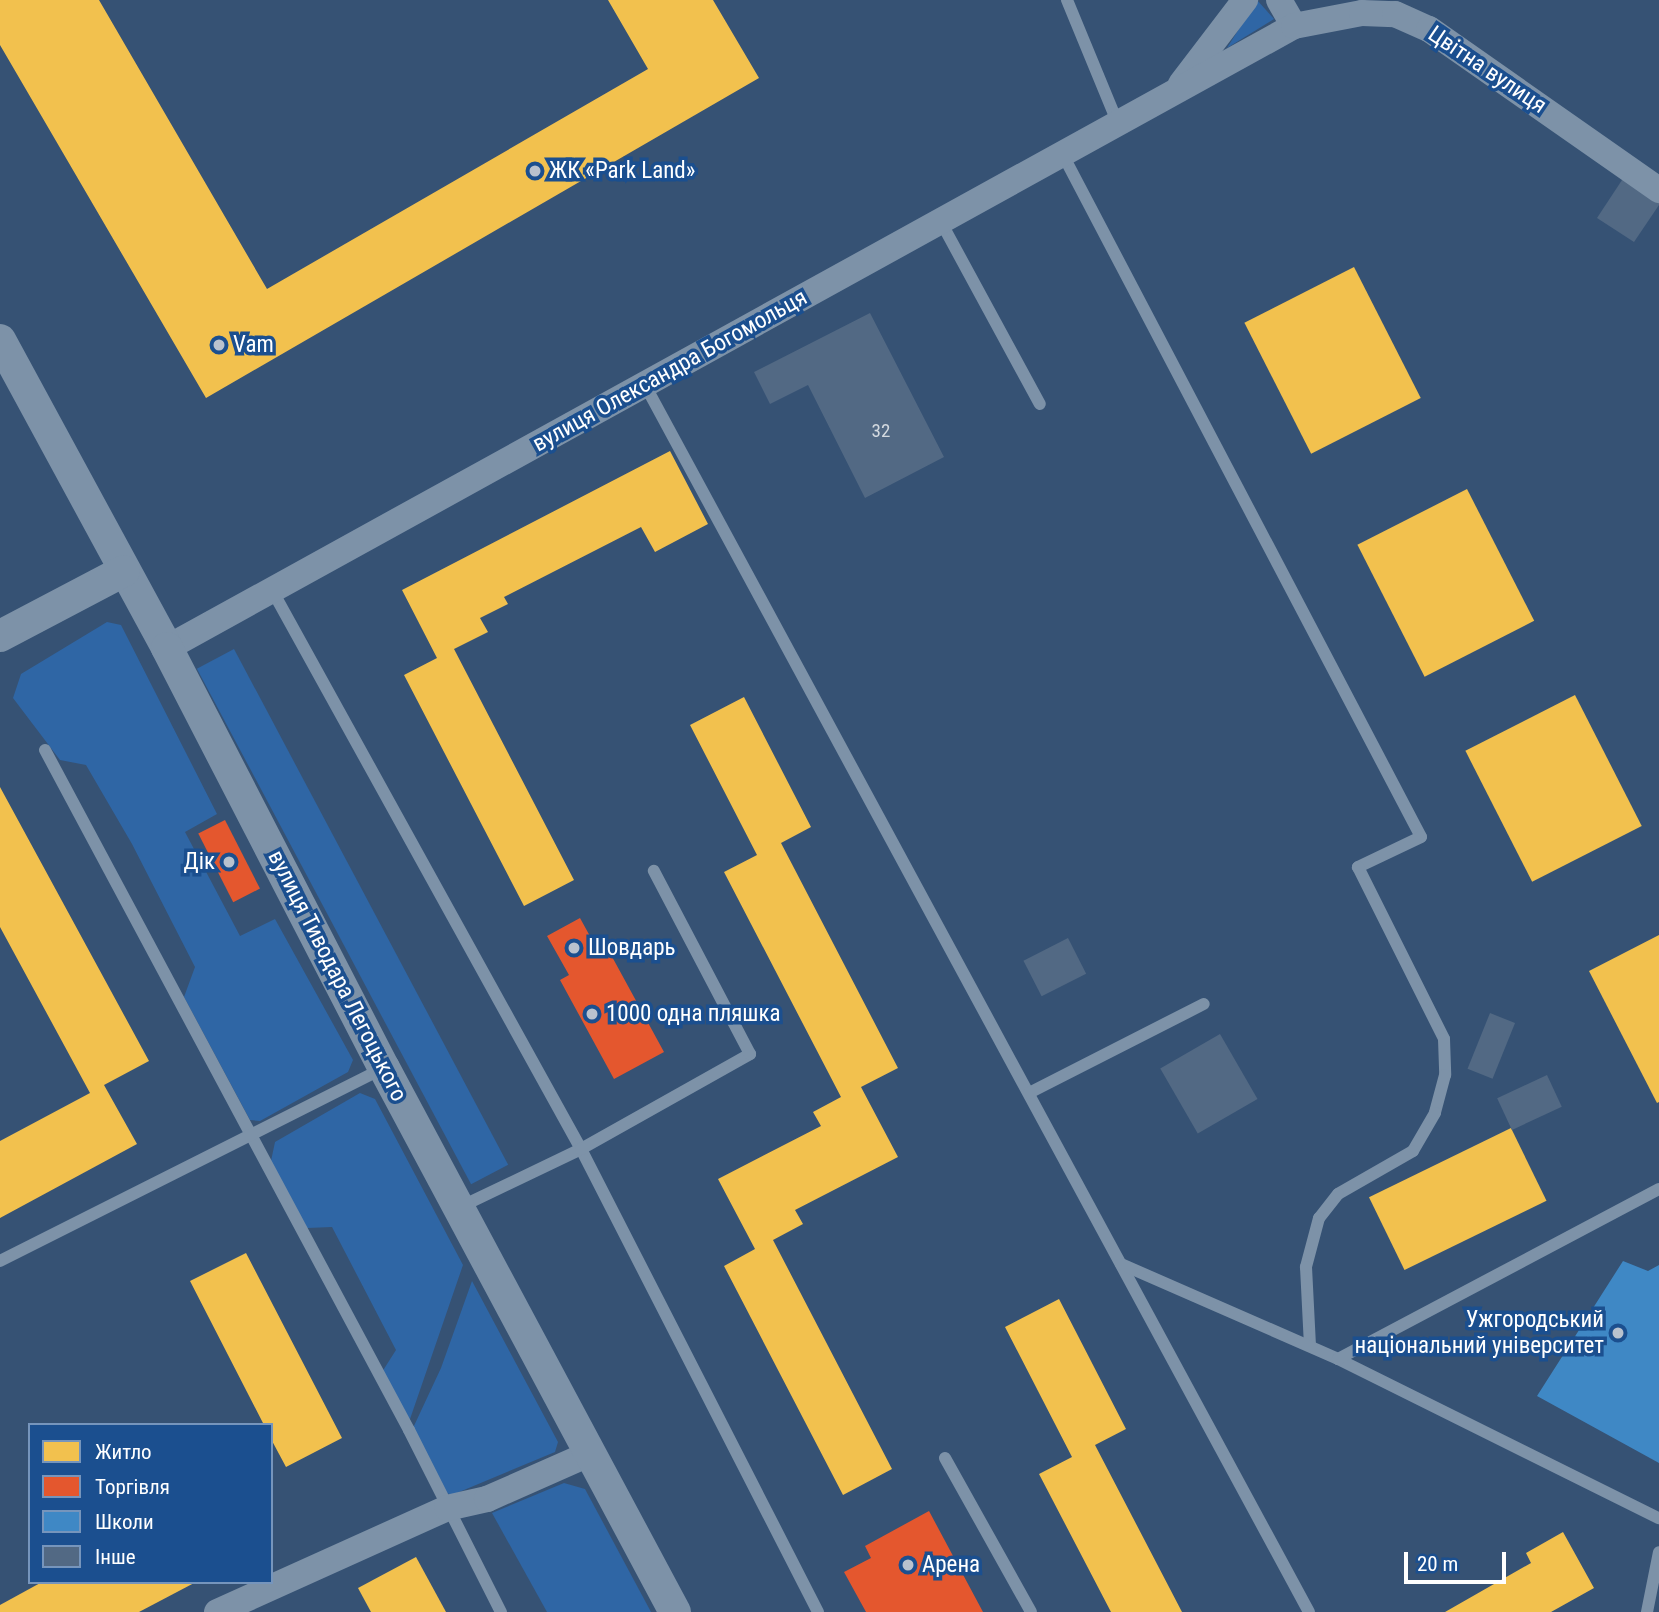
<!DOCTYPE html>
<meta charset="utf-8">
<style>
body{margin:0}
#map{position:relative;width:1659px;height:1612px;overflow:hidden;background:#365274;font-family:"Roboto Condensed",sans-serif}
div>[style]{position:absolute}
[style*='--x']{left:calc(var(--x)*1px);top:calc(var(--y)*1px);width:calc(var(--w)*1px);rotate:calc(var(--a)*1deg)}
.green>*{inset:0;background:#2f66a5;transform-origin:0 0}
.homes>*{inset:0;background:#f2c14e;transform-origin:0 0}
.shops>*{inset:0;background:#e4572e;transform-origin:0 0}
.schools>*{inset:0;background:#3f88c5}
.building>*{inset:0;background:#526984;transform-origin:0 0}
.service>*{height:12px;margin:-6px;padding:0 6px;transform-origin:6px;border-radius:6px;background:#7d92a8}
.minor>*{height:26px;margin:-13px;padding:0 13px;transform-origin:13px;border-radius:13px;background:#7d92a8}
.tertiary>*{height:32px;margin:-16px;padding:0 16px;transform-origin:16px;border-radius:16px;background:#7d92a8}
.dots>*{width:19px;height:19px;translate:-50% -50%;box-sizing:border-box;border:4px solid #1b4f8f;border-radius:50%}
span{translate:-50% -50%;white-space:nowrap;text-align:center;line-height:1.15;-webkit-text-stroke:7px #1b4f8f;paint-order:stroke}
.number-label{font-size:19px;color:#d4dae0}
.number-label span{-webkit-text-stroke-width:0}
.street-label{font-size:23px;color:#fff}
.poi-label{font-size:23px;color:#fff}
.left{translate:0 -50%;text-align:left}
.right{translate:-100% -50%;text-align:right}
.legend{position:absolute;left:28px;top:1423px;width:245px;height:161px;box-sizing:border-box;background:#1b4f8f;border:2px solid #7695bc;margin:0;padding:9px 12px;list-style:none;font-size:21px;color:#fff}
.legend li{display:flex;align-items:center;gap:14px;height:35px}
.legend b{width:35px;border:2px solid #7695bc}
.scale{position:absolute;left:1404px;top:1552px;width:102px;height:32px;box-sizing:border-box;border:4px solid #fff;border-top:0;padding-left:9px;font-size:21px;line-height:24px;white-space:nowrap;color:#fff;-webkit-text-stroke:5px #1b4f8f;paint-order:stroke}
</style>
<div id="map">
<div class="green">
<i style="clip-path:polygon(1257px 0,1274px 19px,1227px 48px)"></i>
<i style="clip-path:polygon(107px 622px,121px 625px,217px 814px,185px 832px,240px 936px,275px 919px,353px 1060px,348px 1072px,260px 1121px,250px 1120px,184px 997px,195px 967px,132px 844px,86px 765px,60px 760px,13px 698px,21px 674px)"></i>
<i style="left:234px;top:649px;width:584px;height:42px;rotate:62deg"></i>
<i style="clip-path:polygon(360px 1093px,375px 1099px,463px 1265px,409px 1422px,382px 1372px,396px 1350px,332px 1227px,307px 1228px,271px 1161px,275px 1142px)"></i>
<i style="clip-path:polygon(472px 1281px,558px 1442px,555px 1452px,452px 1495px,444px 1492px,413px 1428px,441px 1368px)"></i>
<i style="clip-path:polygon(564px 1483px,585px 1489px,651px 1612px,547px 1612px,492px 1513px)"></i>
</div>
<div class="homes">
<i style="clip-path:polygon(0 0,99px 0,267px 289px,648px 69px,608px 0,713px 0,759px 78px,206px 398px,0 45px)"></i>
<i style="left:1354px;top:267px;width:147px;height:123px;rotate:63deg"></i>
<i style="clip-path:polygon(670px 451px,708px 524px,655px 552px,641px 527px,504px 597px,508px 604px,480px 618px,488px 632px,454px 649px,574px 880px,524px 906px,404px 675px,437px 658px,402px 590px)"></i>
<i style="left:1467px;top:489px;width:148px;height:123px;rotate:63deg"></i>
<i style="left:1575px;top:695px;width:147px;height:123px;rotate:63deg"></i>
<i style="clip-path:polygon(744px 697px,811px 827px,781px 843px,898px 1068px,861px 1087px,898px 1157px,795px 1210px,803px 1224px,773px 1240px,892px 1469px,843px 1495px,724px 1266px,755px 1249px,718px 1179px,821px 1126px,813px 1112px,841px 1097px,724px 872px,757px 855px,690px 725px)"></i>
<i style="clip-path:polygon(0 787px,149px 1061px,104px 1085px,137px 1144px,0 1218px,0 1141px,90px 1093px,0 927px)"></i>
<i style="clip-path:polygon(1659px 935px,1659px 1102px,1657px 1103px,1589px 971px)"></i>
<i style="left:1511px;top:1128px;width:81px;height:158px;rotate:64deg"></i>
<i style="clip-path:polygon(246px 1253px,342px 1438px,286px 1467px,271px 1439px,271px 1425px,264px 1425px,190px 1281px)"></i>
<i style="clip-path:polygon(1059px 1299px,1126px 1429px,1095px 1445px,1182px 1612px,1111px 1612px,1039px 1474px,1072px 1457px,1005px 1327px)"></i>
<i style="clip-path:polygon(1563px 1532px,1594px 1588px,1551px 1612px,1445px 1612px,1531px 1563px,1526px 1553px)"></i>
<i style="clip-path:polygon(416px 1557px,446px 1612px,371px 1612px,358px 1588px)"></i>
<i style="clip-path:polygon(42px 1582px,196px 1582px,139px 1612px,0 1612px,0 1605px)"></i>
</div>
<div class="shops">
<i style="left:225px;top:820px;width:77px;height:30px;rotate:63deg"></i>
<i style="clip-path:polygon(580px 918px,602px 958px,610px 953px,664px 1052px,614px 1079px,560px 980px,569px 975px,547px 936px)"></i>
<i style="clip-path:polygon(929px 1511px,983px 1612px,866px 1612px,844px 1572px,871px 1558px,865px 1546px)"></i>
</div>
<div class="schools">
<i style="clip-path:polygon(1623px 1261px,1648px 1271px,1659px 1265px,1659px 1463px,1537px 1396px)"></i>
</div>
<div class="building">
<i style="clip-path:polygon(1624px 177px,1659px 200px,1659px 205px,1634px 242px,1597px 218px)"></i>
<i style="clip-path:polygon(870px 313px,944px 457px,865px 498px,808px 385px,770px 404px,754px 372px)"></i>
<i style="left:1068px;top:938px;width:40px;height:50px;rotate:63deg"></i>
<i style="left:1490px;top:1013px;width:27px;height:60px;rotate:22deg"></i>
<i style="left:1220px;top:1034px;width:75px;height:69px;rotate:60deg"></i>
<i style="left:1547px;top:1075px;width:35px;height:55px;rotate:65deg"></i>
</div>
<div class="service">
<i style="--x:1067;--y:0;--w:134;--a:67.6"></i>
<i style="--x:1063;--y:155;--w:770;--a:62.3"></i>
<i style="--x:1421;--y:837;--w:70;--a:154.5"></i>
<i style="--x:1358;--y:867;--w:192;--a:63.4"></i>
<i style="--x:1444;--y:1039;--w:36;--a:88"></i>
<i style="--x:1445;--y:1075;--w:39;--a:105"></i>
<i style="--x:1435;--y:1113;--w:44;--a:120.1"></i>
<i style="--x:1413;--y:1151;--w:86;--a:150.2"></i>
<i style="--x:1338;--y:1194;--w:31;--a:128"></i>
<i style="--x:1319;--y:1218;--w:51;--a:104.9"></i>
<i style="--x:1306;--y:1267;--w:79;--a:87.1"></i>
<i style="--x:941;--y:222;--w:207;--a:61.5"></i>
<i style="--x:645;--y:385;--w:1395;--a:61.58"></i>
<i style="--x:272;--y:590;--w:639;--a:61.07"></i>
<i style="--x:581;--y:1149;--w:520;--a:62.89"></i>
<i style="--x:45;--y:750;--w:771;--a:61.84"></i>
<i style="--x:409;--y:1430;--w:204;--a:63.2"></i>
<i style="--x:1029;--y:1093;--w:196;--a:-27"></i>
<i style="--x:458;--y:1208;--w:136;--a:-25.6"></i>
<i style="--x:581;--y:1149;--w:194;--a:-29.3"></i>
<i style="--x:750;--y:1054;--w:207;--a:-117.7"></i>
<i style="--x:0;--y:1261;--w:429;--a:-26.7"></i>
<i style="--x:1121;--y:1264;--w:237;--a:23.6"></i>
<i style="--x:1338;--y:1359;--w:358;--a:26.4"></i>
<i style="--x:1338;--y:1359;--w:363;--a:-27.9"></i>
<i style="--x:945;--y:1458;--w:176;--a:60.8"></i>
<i style="--x:1647;--y:1612;--w:61;--a:-78.7"></i>
</div>
<div class="minor">
<i style="--x:1279;--y:0;--w:30;--a:60"></i>
<i style="--x:1181;--y:84;--w:106;--a:-52.7"></i>
<i style="--x:167;--y:648;--w:1287;--a:-28.89"></i>
<i style="--x:1294;--y:26;--w:69;--a:-10.8"></i>
<i style="--x:1362;--y:13;--w:33;--a:2"></i>
<i style="--x:1395;--y:14;--w:37;--a:24"></i>
<i style="--x:1429;--y:29;--w:281;--a:35"></i>
<i style="--x:217;--y:1612;--w:252;--a:-24.3"></i>
<i style="--x:447;--y:1508;--w:41;--a:-12.7"></i>
<i style="--x:487;--y:1499;--w:111;--a:-23.8"></i>
</div>
<div class="tertiary">
<i style="--x:0;--y:340;--w:350;--a:61.5"></i>
<i style="--x:167;--y:648;--w:473;--a:62.7"></i>
<i style="--x:384;--y:1068;--w:617;--a:61.86"></i>
<i style="--x:0;--y:636;--w:140;--a:-27.7"></i>
</div>
<div class="dots">
<i style="left:535px;top:171px;background:#b9c2ce"></i>
<i style="left:219px;top:345px;background:#b9c2ce"></i>
<i style="left:229px;top:862px;background:#b9c2ce"></i>
<i style="left:574px;top:948px;background:#b9c2ce"></i>
<i style="left:592px;top:1014px;background:#b9c2ce"></i>
<i style="left:1618px;top:1333px;background:#b9c2ce"></i>
<i style="left:908px;top:1565px;background:#b9c2ce"></i>
</div>
<div class="number-label">
<span style="left:881px;top:431px">32</span>
</div>
<div class="street-label">
<span style="left:1487px;top:70px;rotate:34deg">Цвітна вулиця</span>
<span style="left:670px;top:371px;rotate:-29deg">вулиця Олександра Богомольця</span>
<span style="left:337px;top:976px;rotate:63deg">вулиця Тиводара Легоцького</span>
</div>
<div class="poi-label">
<span class="left" style="left:549px;top:171px">ЖК «Park Land»</span>
<span class="left" style="left:233px;top:345px">Vam</span>
<span class="right" style="left:215px;top:862px">Дік</span>
<span class="left" style="left:588px;top:948px">Шовдарь</span>
<span class="left" style="left:606px;top:1014px">1000 одна пляшка</span>
<span class="right" style="left:1604px;top:1333px">Ужгородський<br>національний університет</span>
<span class="left" style="left:922px;top:1565px">Арена</span>
</div>
<ul class="legend">
<li><b style="height:19px;background:#f2c14e"></b>Житло</li>
<li><b style="height:19px;background:#e4572e"></b>Торгівля</li>
<li><b style="height:19px;background:#3f88c5"></b>Школи</li>
<li><b style="height:19px;background:#526984"></b>Інше</li>
</ul>
<div class="scale">20 m</div>
</div>
